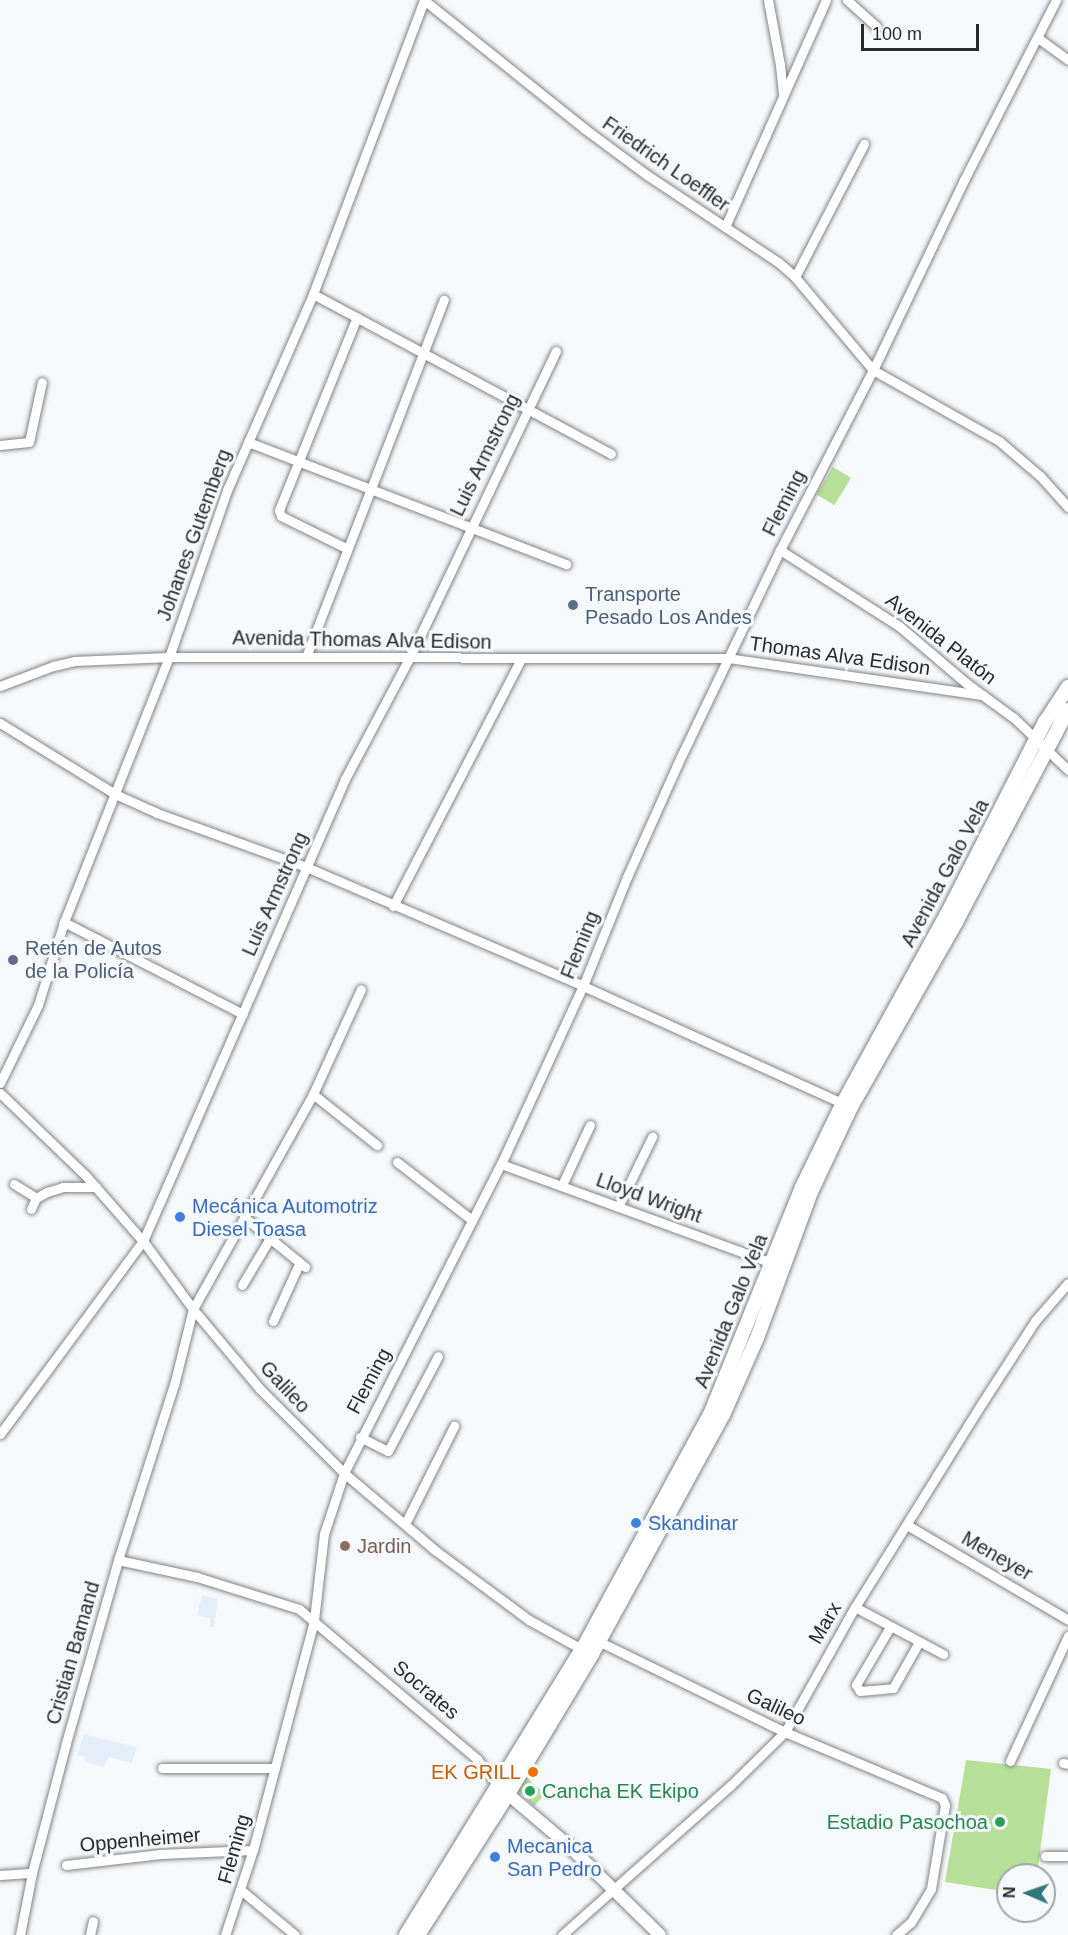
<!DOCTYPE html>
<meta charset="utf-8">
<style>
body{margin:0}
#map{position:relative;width:1068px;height:1935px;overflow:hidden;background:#f5f9fc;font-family:Helvetica,sans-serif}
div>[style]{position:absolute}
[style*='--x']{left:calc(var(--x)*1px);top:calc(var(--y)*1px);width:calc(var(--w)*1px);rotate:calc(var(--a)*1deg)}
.built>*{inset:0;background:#e5eef8}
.green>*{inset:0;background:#b6e098;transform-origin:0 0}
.roads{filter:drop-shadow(0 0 2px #808487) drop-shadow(0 0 2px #808487)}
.minor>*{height:9px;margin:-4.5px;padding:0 4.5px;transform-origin:4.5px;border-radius:4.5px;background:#fff}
.tertiary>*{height:12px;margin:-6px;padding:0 6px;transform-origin:6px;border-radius:6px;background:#fff}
.secondary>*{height:14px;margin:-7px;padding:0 7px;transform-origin:7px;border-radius:7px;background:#fff}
.dots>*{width:16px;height:16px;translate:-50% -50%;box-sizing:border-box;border:3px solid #f5f9fc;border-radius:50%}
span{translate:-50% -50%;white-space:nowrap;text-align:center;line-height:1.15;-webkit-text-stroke:6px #f5f9fc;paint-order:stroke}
.street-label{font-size:20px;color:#292a2b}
.service-label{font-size:20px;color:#4e5e75}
.left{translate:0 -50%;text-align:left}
.shop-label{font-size:20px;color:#366cbe}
.education-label{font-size:20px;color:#785e54}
.food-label{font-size:20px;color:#c56008}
.right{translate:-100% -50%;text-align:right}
.leisure-label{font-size:20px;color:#27864d}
.north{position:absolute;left:996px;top:1863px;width:60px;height:60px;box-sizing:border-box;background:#f5f9fc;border:2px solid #a3a6a8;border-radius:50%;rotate:272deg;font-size:16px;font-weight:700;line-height:24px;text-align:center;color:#292a2b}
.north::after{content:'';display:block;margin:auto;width:21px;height:27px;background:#30797b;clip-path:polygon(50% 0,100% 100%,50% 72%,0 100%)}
.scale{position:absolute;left:861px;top:24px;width:118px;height:27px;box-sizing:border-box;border:3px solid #292a2b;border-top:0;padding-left:8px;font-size:18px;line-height:21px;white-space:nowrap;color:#292a2b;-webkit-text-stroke:4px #f5f9fc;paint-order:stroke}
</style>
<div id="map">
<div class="built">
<i style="clip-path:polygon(202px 1595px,218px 1599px,214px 1627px,210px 1627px,210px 1618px,197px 1615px)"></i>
<i style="clip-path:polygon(84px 1734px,137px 1747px,132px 1763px,109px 1757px,103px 1767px,84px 1761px,85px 1757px,77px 1755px)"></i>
</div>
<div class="green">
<i style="left:833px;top:467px;width:21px;height:32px;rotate:31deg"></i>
<i style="clip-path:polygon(966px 1760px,1051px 1769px,1037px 1875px,1008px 1875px,1008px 1892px,945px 1882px)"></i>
<i style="left:525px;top:1776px;width:27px;height:16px;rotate:42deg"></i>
</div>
<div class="roads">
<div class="minor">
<i style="--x:424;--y:0;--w:206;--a:38.7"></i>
<i style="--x:585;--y:129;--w:77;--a:36.6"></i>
<i style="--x:647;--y:175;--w:157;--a:33.6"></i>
<i style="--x:778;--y:262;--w:23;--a:41"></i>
<i style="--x:795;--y:277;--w:121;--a:50"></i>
<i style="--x:873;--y:370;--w:145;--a:29.4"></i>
<i style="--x:999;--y:441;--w:54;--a:40.5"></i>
<i style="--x:1040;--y:476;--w:42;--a:47.9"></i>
<i style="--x:768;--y:0;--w:66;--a:79.5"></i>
<i style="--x:780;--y:65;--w:28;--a:84"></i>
<i style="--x:847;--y:0;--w:40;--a:42"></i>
<i style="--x:1038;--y:38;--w:37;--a:36"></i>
<i style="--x:725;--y:227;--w:248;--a:-66"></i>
<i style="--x:795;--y:277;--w:150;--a:-62.6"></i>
<i style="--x:313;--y:294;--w:338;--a:28.2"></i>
<i style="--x:248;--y:442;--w:341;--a:21"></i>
<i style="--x:0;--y:445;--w:29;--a:-6"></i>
<i style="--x:29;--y:442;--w:61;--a:-77.8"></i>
<i style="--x:346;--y:548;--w:72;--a:-153.8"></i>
<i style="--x:281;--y:516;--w:6;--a:-108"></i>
<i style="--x:279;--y:510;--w:208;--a:-68"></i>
<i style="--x:780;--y:550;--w:141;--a:32.6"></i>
<i style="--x:899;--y:626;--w:88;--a:40.4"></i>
<i style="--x:966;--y:683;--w:59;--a:36.1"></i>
<i style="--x:1014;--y:718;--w:75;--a:43.9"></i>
<i style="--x:306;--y:657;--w:383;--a:-68.9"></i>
<i style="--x:0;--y:686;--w:57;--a:-20.7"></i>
<i style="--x:53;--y:666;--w:22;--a:-13"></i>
<i style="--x:74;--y:661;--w:95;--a:-2.4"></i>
<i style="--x:169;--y:657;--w:559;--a:0.1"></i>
<i style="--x:728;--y:658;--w:257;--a:8.3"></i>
<i style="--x:0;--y:723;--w:135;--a:31.7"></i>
<i style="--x:115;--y:794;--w:46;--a:24.3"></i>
<i style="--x:157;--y:813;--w:158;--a:19.9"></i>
<i style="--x:306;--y:867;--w:301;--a:23.2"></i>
<i style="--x:583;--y:986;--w:289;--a:24.3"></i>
<i style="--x:393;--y:906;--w:278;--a:-62.6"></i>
<i style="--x:64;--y:922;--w:201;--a:27.2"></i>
<i style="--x:0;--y:1083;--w:87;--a:-64"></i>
<i style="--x:38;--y:1005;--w:87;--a:-72.6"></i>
<i style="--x:64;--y:922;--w:285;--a:-68.4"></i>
<i style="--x:169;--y:657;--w:179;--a:-70.8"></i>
<i style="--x:228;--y:488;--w:212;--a:-66.3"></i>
<i style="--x:313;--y:294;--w:314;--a:-69.3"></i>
<i style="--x:0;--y:1093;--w:120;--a:44"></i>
<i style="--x:86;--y:1176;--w:86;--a:48.8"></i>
<i style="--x:143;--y:1241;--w:84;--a:53.7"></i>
<i style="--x:193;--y:1309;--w:103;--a:50.1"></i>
<i style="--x:259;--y:1388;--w:120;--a:45"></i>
<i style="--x:344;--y:1473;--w:121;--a:40.3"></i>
<i style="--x:436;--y:1551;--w:116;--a:36.6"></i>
<i style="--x:529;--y:1620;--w:64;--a:29"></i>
<i style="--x:313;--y:1094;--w:82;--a:38.6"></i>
<i style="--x:397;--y:1162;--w:95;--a:37.7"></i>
<i style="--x:501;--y:1164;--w:292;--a:20.1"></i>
<i style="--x:14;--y:1184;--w:26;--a:32"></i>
<i style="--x:562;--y:1185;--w:66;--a:-65"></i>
<i style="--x:619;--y:1205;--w:76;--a:-64.1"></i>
<i style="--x:31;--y:1209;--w:12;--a:-66"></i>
<i style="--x:36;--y:1198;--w:13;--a:-29"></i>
<i style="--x:47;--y:1192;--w:17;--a:-17"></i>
<i style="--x:63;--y:1187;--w:33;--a:0"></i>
<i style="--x:244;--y:1217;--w:79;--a:39.3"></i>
<i style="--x:242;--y:1285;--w:55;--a:-59.2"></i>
<i style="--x:273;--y:1321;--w:63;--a:-65.5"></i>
<i style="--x:0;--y:1434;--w:240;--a:-53.5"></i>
<i style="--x:143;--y:1241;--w:504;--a:-66.38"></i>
<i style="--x:345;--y:779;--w:138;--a:-62"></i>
<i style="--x:410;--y:657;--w:339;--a:-64.5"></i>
<i style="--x:360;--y:1437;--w:31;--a:27"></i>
<i style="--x:388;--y:1451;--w:107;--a:-62.2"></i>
<i style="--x:405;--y:1524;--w:110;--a:-63.4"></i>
<i style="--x:907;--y:1525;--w:187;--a:30.5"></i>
<i style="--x:118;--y:1560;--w:81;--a:12.1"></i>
<i style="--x:197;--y:1577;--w:107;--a:17.4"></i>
<i style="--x:299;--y:1609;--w:233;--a:40.1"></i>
<i style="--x:477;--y:1759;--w:34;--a:52"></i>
<i style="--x:855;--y:1607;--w:100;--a:28.1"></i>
<i style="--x:890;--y:1627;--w:67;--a:120.4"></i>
<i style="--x:856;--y:1685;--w:7;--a:56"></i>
<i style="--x:860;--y:1691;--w:33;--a:-5"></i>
<i style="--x:893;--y:1688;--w:53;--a:-60.5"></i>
<i style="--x:594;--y:1639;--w:212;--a:26"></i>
<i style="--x:785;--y:1732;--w:170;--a:22.8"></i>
<i style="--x:942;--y:1798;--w:8;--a:67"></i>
<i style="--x:945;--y:1805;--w:85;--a:99.5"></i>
<i style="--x:931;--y:1889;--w:39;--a:121"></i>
<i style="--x:911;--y:1922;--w:20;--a:139"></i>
<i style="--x:1010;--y:1761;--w:138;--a:-65.1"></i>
<i style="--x:1063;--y:1763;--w:5;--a:11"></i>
<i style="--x:162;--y:1768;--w:113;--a:0"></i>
<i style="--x:1045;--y:1856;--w:23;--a:0"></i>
<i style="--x:66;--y:1865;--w:95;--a:-6.7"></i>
<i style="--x:160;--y:1854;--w:93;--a:-2.5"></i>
<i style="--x:0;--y:1875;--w:32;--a:-4"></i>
<i style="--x:242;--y:1891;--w:69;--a:39.7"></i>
<i style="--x:20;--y:1935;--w:63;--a:-79"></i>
<i style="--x:32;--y:1873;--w:134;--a:-75.3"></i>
<i style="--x:66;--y:1743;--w:190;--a:-74.1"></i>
<i style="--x:118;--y:1560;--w:184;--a:-72.3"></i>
<i style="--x:174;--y:1385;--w:78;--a:-76"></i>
<i style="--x:193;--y:1309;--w:246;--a:-60.8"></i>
<i style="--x:313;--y:1094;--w:115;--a:-65.4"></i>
<i style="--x:90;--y:1935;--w:14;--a:-78"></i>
<i style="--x:225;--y:1935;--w:89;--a:-71.8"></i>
<i style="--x:253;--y:1850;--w:238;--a:-75.1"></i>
<i style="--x:314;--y:1620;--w:87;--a:-83.4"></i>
<i style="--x:324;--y:1534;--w:64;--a:-71.8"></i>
<i style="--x:344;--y:1473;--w:347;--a:-63.1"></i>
<i style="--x:501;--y:1164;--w:196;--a:-65.3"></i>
<i style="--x:583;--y:986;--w:118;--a:-68"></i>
<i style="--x:627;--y:877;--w:123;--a:-65.9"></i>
<i style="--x:677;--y:765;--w:238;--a:-64.4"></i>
<i style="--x:780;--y:550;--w:203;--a:-62.7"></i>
<i style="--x:873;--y:370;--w:211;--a:-64.4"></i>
<i style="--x:964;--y:180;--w:202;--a:-62.9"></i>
<i style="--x:562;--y:1935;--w:226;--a:-41.6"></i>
<i style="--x:731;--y:1785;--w:76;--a:-44.5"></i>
<i style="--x:785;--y:1732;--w:143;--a:-60.8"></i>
<i style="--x:855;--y:1607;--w:240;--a:-58.1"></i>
<i style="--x:982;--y:1403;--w:98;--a:-57.1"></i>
<i style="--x:1035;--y:1321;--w:50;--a:-49"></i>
</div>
<div class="tertiary">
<i style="--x:502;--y:1789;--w:88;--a:40.4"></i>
<i style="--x:569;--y:1846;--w:127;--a:44.4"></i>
</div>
<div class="secondary">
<i style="--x:406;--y:1935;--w:350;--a:-58.4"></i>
<i style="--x:589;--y:1637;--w:258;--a:-61.5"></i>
<i style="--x:712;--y:1410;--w:240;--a:-68"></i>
<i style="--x:802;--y:1187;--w:93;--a:-64"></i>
<i style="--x:843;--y:1103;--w:213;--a:-61.2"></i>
<i style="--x:946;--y:916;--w:218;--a:-63"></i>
<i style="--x:1045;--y:722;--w:42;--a:-56.7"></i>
<i style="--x:418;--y:1935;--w:167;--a:-57.4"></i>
<i style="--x:508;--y:1794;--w:163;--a:-59"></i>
<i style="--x:592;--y:1654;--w:273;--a:-61.3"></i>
<i style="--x:723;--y:1415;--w:84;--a:-66.2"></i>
<i style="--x:757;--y:1338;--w:156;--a:-69.7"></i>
<i style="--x:811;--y:1192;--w:94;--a:-64.8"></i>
<i style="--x:851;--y:1107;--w:213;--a:-60.4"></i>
<i style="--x:956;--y:922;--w:240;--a:-62.2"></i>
</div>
</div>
<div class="dots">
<i style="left:573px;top:605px;background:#5c6f8a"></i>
<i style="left:13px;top:960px;background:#5c6f8a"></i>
<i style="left:180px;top:1217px;background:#3f7fe0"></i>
<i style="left:636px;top:1523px;background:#3f7fe0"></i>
<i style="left:345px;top:1546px;background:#8d6e63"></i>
<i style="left:533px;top:1772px;background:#e8710a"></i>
<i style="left:530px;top:1791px;background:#2e9e5b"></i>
<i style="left:1000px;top:1822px;background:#2e9e5b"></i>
<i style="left:495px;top:1857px;background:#3f7fe0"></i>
</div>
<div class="street-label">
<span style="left:666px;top:164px;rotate:35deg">Friedrich Loeffler</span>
<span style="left:485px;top:455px;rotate:-64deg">Luis Armstrong</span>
<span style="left:784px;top:503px;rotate:-63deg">Fleming</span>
<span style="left:194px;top:535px;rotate:-70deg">Johanes Gutemberg</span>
<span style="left:941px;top:639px;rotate:38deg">Avenida Platón</span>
<span style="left:362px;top:640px;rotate:1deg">Avenida Thomas Alva Edison</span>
<span style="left:840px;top:656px;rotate:8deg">Thomas Alva Edison</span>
<span style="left:945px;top:873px;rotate:-62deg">Avenida Galo Vela</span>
<span style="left:275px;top:894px;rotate:-66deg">Luis Armstrong</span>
<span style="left:580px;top:945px;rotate:-68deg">Fleming</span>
<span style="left:649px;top:1198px;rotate:20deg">Lloyd Wright</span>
<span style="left:731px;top:1311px;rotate:-68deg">Avenida Galo Vela</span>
<span style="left:369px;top:1381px;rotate:-62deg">Fleming</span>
<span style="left:285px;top:1387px;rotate:47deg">Galileo</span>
<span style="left:997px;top:1556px;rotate:30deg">Meneyer</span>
<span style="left:825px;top:1623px;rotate:-60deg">Marx</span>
<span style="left:73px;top:1653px;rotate:-74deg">Cristian Bamand</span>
<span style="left:426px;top:1690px;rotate:40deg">Socrates</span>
<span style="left:776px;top:1707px;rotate:25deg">Galileo</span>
<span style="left:140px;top:1840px;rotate:-5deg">Oppenheimer</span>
<span style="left:234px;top:1849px;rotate:-74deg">Fleming</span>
</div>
<div class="service-label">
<span class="left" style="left:585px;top:606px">Transporte<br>Pesado Los Andes</span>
<span class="left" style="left:25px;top:960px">Retén de Autos<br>de la Policía</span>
</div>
<div class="shop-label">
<span class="left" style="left:192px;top:1218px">Mecánica Automotriz<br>Diesel Toasa</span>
<span class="left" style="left:648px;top:1523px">Skandinar</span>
<span class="left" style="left:507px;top:1858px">Mecanica<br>San Pedro</span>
</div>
<div class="education-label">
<span class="left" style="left:357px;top:1546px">Jardin</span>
</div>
<div class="food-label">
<span class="right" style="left:521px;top:1772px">EK GRILL</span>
</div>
<div class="leisure-label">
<span class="left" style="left:542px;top:1791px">Cancha EK Ekipo</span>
<span class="right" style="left:988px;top:1822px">Estadio Pasochoa</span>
</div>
<div class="north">N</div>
<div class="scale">100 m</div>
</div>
